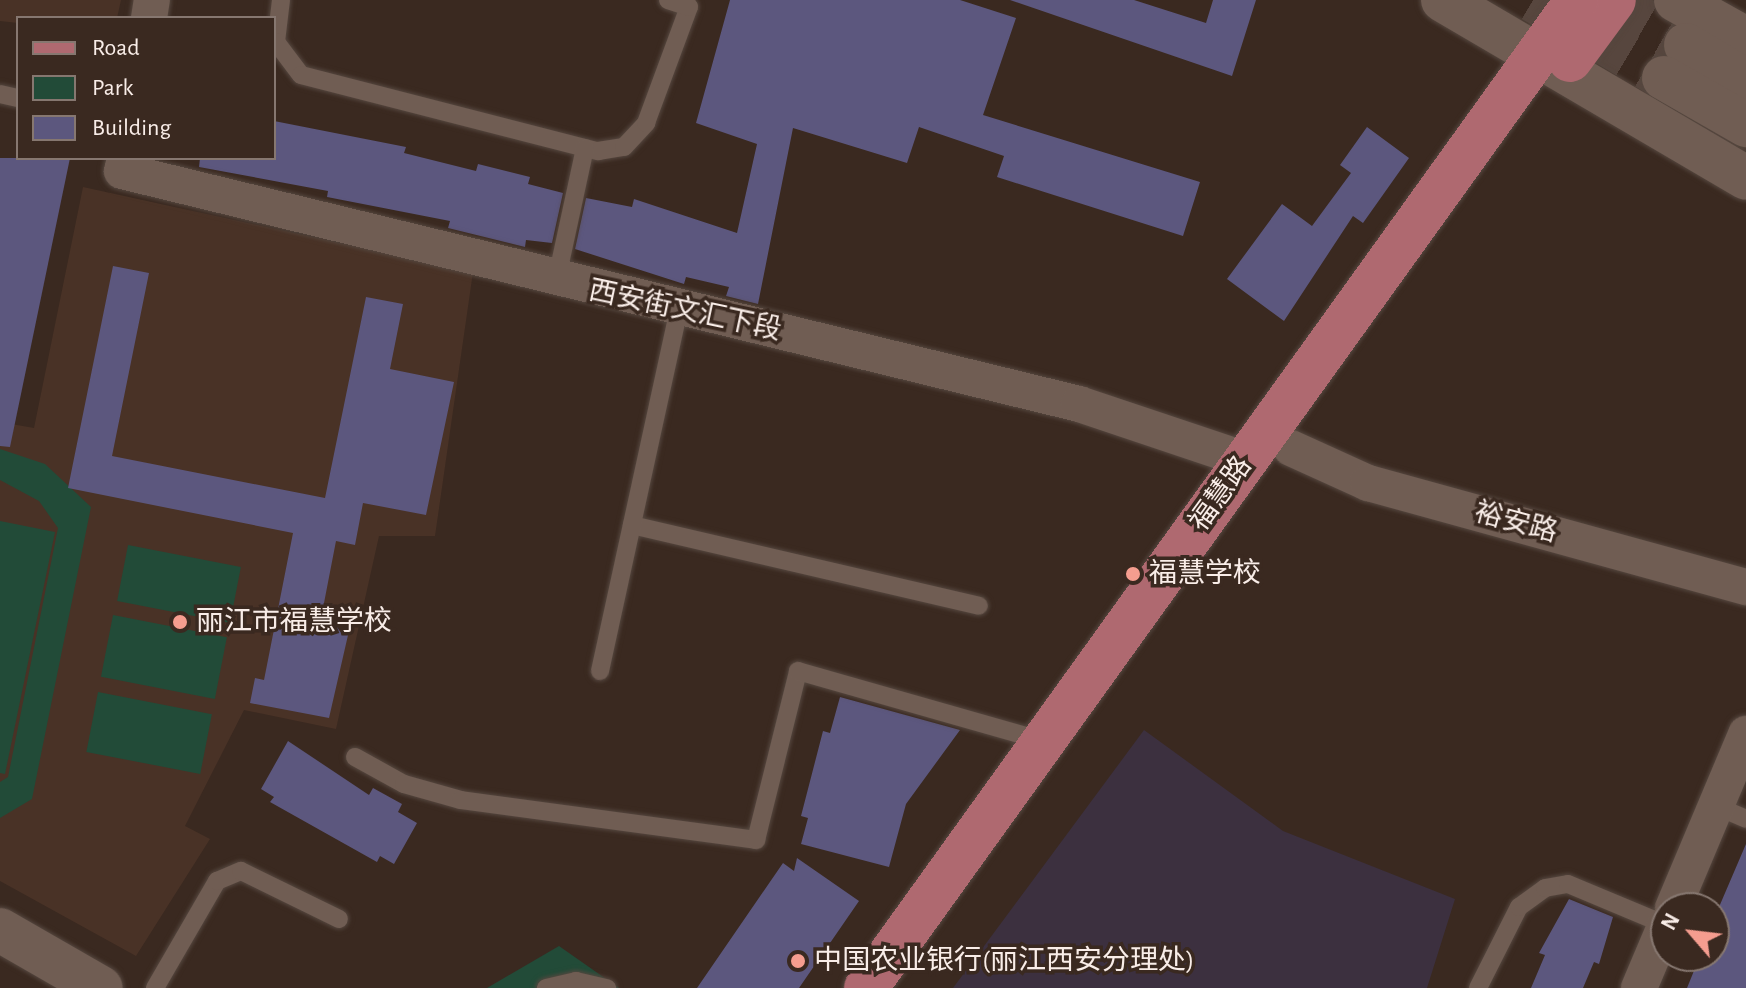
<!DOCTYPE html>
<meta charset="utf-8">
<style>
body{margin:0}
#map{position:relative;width:1746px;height:988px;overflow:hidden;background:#3a2920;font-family:"Alegreya Sans","Noto Sans SC",sans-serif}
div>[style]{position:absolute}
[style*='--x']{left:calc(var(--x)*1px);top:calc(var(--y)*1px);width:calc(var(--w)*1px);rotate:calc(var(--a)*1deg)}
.built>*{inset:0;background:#493226}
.medical>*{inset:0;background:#3c303f}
.green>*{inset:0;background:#224b38;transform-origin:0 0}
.building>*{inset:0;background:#5c577e}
.secondary-tunnel>*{height:44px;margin-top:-22px;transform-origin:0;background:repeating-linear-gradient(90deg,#57463e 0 44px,transparent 0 66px)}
.roads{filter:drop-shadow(0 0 2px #55473f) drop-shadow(0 0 2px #55473f)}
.service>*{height:18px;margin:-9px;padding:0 9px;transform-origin:9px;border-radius:9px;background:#705d53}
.minor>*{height:36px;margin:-18px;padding:0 18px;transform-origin:18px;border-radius:18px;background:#705d53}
.tertiary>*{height:44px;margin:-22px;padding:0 22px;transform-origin:22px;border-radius:22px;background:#705d53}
.secondary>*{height:44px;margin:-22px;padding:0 22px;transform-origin:22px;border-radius:22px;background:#705d53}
.primary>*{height:44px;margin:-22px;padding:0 22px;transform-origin:22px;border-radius:22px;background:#af6970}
.dots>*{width:22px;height:22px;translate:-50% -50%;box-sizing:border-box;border:4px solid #3a2920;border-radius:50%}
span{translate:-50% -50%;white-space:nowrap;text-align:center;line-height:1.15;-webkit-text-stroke:7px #3a2920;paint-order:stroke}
.street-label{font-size:28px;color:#f9ede8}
.poi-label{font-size:28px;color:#f9ede8}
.left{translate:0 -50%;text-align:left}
.legend{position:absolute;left:16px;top:16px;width:260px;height:144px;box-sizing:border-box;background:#3a2920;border:2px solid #867770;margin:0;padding:10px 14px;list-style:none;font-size:24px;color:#f9ede8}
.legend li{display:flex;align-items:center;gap:16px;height:40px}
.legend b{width:40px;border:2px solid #867770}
.north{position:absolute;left:1650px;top:892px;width:80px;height:80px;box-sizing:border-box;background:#3a2920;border:2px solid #867770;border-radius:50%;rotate:298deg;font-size:22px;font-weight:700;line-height:32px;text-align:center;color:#f9ede8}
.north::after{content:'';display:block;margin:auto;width:28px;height:36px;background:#f59d8f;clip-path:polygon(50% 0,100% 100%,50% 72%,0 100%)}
</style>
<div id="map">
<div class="built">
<i style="clip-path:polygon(0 0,121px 0,117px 18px,18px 23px,0 21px)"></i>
<i style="clip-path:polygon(83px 187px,473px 272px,435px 536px,379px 536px,336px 729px,244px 710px,185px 826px,210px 839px,136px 956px,0 881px,0 422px,34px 428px)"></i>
</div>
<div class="medical">
<i style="clip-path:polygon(1144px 730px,1283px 831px,1455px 899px,1427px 988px,953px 988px)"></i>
</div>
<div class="green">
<i style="clip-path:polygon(0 449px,45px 464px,91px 507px,32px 799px,0 818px,0 782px,8px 777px,58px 528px,39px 501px,0 480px)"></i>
<i style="clip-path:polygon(0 521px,55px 532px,5px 774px,0 773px)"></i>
<i style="left:128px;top:545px;width:115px;height:57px;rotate:11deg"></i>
<i style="left:113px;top:615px;width:116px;height:63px;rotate:11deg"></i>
<i style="left:98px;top:692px;width:116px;height:61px;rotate:11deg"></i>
<i style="clip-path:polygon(559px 946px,619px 988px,487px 988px)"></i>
</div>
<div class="building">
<i style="clip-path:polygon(730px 0,960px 0,1016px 18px,983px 115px,1200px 182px,1183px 236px,997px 177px,1004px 156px,919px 127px,907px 163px,793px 128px,758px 304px,726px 296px,729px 287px,686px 277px,684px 284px,575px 249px,586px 198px,632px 207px,634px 199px,737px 233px,757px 144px,696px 123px)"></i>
<i style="clip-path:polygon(1010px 0,1134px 0,1206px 23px,1213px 0,1256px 0,1232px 76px)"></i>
<i style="clip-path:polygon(274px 121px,406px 147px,404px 153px,476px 171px,478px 164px,530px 177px,528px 184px,563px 193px,552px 243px,526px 240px,525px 247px,448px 228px,450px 221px,327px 197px,328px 191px,199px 167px,200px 158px,274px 158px)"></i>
<i style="clip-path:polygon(1367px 127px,1409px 158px,1363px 223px,1353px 216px,1284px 321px,1227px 279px,1282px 204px,1312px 226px,1351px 173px,1340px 165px)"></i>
<i style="clip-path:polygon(0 158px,70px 158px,10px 447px,0 446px)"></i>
<i style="clip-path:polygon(113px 266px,149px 273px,112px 456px,325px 498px,366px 297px,403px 304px,390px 369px,454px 382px,426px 515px,363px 503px,355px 545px,336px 541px,324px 603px,354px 609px,329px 718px,250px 703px,255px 678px,264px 680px,293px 533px,68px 488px)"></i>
<i style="clip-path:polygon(840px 697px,960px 730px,906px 804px,889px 867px,801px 844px,808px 818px,801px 816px,823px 731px,830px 733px)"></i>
<i style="clip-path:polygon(288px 741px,369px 795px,373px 788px,402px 804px,398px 812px,417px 823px,394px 864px,380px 856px,377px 862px,270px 802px,274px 797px,261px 789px)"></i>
<i style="clip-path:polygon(1746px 844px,1746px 988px,1687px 988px,1700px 956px,1714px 956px,1724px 917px,1716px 914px)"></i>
<i style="clip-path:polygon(797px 858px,859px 901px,799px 988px,697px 988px,783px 863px,794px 871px)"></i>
<i style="clip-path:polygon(1569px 899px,1613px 917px,1599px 964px,1594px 962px,1583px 988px,1531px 988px,1545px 955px,1539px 953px)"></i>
</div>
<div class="secondary-tunnel">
<i style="--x:1533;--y:0;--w:152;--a:30.8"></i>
<i style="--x:1609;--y:0;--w:89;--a:30.3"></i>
</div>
<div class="roads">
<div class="service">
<i style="--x:281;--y:0;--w:42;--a:96.8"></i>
<i style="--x:276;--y:42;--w:41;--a:52.9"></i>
<i style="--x:301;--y:75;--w:307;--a:14.4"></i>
<i style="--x:598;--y:151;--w:26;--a:-9"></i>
<i style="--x:624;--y:147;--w:33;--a:-47"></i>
<i style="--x:646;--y:123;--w:124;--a:-69.7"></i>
<i style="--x:689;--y:7;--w:22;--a:-162"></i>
<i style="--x:0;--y:94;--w:18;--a:13"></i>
<i style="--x:556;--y:282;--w:137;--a:-77.8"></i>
<i style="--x:632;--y:525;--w:356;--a:13.1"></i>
<i style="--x:600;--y:671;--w:371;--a:-77.7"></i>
<i style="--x:355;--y:757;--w:56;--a:28.9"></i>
<i style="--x:404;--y:784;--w:59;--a:15.7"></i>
<i style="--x:461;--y:800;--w:298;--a:7.7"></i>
<i style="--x:756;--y:840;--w:174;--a:-76"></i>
<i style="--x:798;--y:671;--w:256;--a:15.9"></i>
<i style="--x:1716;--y:806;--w:33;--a:23"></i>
<i style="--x:155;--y:988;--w:124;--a:-59.9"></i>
<i style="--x:217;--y:881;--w:26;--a:-23"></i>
<i style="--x:241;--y:871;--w:109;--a:26.1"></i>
<i style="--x:546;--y:988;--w:31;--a:-13"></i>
<i style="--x:576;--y:981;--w:32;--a:13"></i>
<i style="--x:1478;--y:988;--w:91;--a:-63.2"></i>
<i style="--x:1519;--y:907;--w:32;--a:-36"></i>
<i style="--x:1545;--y:888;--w:23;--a:-10"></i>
<i style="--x:1568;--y:884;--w:106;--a:22.7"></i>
</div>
<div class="minor">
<i style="--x:149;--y:18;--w:18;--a:-81"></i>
<i style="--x:125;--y:158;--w:13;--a:103"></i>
<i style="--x:122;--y:171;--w:985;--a:13.68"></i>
<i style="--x:1079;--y:404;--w:176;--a:18.5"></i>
<i style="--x:1291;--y:448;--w:85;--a:24.4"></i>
<i style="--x:1368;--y:483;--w:392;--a:15.4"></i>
<i style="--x:1673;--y:908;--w:189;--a:-67.2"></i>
<i style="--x:1639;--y:988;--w:69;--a:-67.1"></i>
</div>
<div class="tertiary">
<i style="--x:0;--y:930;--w:116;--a:29.9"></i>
</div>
<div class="secondary">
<i style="--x:1443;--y:0;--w:351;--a:30.4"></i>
<i style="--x:1676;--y:0;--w:80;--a:29.1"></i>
<i style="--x:1686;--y:45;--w:70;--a:31"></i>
<i style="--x:1664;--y:78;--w:95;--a:29.8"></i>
</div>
<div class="primary">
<i style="--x:1570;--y:60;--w:74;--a:-53.7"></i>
<i style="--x:866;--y:988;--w:1217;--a:-54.26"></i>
</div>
</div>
<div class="dots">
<i style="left:1133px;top:574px;background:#f59d8f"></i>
<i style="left:180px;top:622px;background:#f59d8f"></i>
<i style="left:798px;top:961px;background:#f59d8f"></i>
</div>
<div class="street-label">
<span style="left:685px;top:311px;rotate:12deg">西安街文汇下段</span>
<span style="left:1221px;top:494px;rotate:-54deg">福慧路</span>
<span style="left:1516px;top:523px;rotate:15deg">裕安路</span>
</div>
<div class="poi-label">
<span class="left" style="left:1149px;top:574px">福慧学校</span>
<span class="left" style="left:196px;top:622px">丽江市福慧学校</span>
<span class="left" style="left:814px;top:961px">中国农业银行(丽江西安分理处)</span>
</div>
<ul class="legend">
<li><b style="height:10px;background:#af6970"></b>Road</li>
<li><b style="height:22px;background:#224b38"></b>Park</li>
<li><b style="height:22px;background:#5c577e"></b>Building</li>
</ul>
<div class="north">N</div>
</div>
